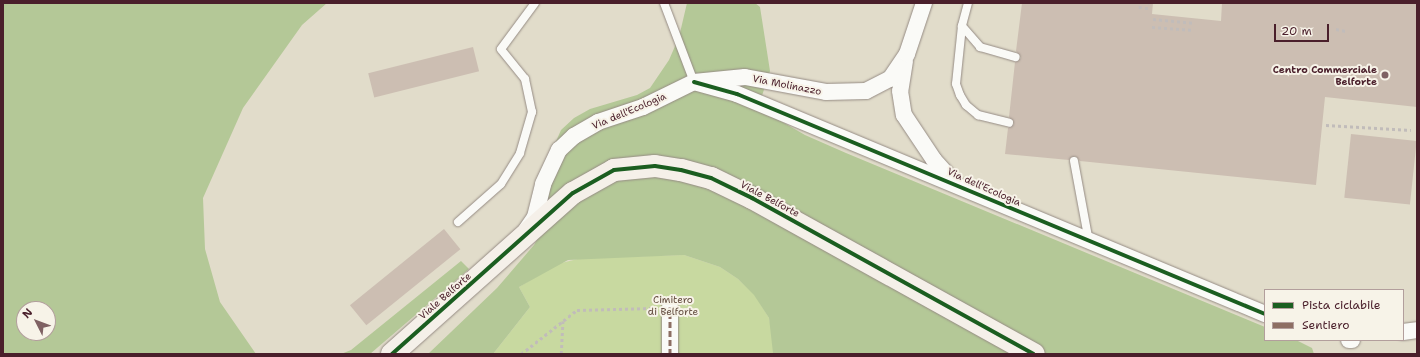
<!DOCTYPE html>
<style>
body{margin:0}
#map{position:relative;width:1420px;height:357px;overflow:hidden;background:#e1dcca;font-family:"Shantell Sans",sans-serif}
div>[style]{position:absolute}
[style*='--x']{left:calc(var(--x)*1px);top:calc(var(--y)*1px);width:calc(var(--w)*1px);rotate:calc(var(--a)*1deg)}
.green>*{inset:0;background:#c8d9a0}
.forest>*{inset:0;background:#b4c897}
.building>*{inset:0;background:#ccbeb2;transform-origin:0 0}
.path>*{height:2.5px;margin-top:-1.25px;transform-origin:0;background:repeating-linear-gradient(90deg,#c1bcba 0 3px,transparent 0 6px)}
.roads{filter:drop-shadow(0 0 1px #958b84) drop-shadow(0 0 1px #958b84)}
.lane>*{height:8px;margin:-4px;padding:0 4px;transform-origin:4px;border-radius:4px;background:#fafaf7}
.street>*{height:16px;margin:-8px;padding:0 8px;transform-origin:8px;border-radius:8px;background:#fafaf7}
.secondary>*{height:22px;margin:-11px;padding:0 11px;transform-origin:11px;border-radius:11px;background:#f5f0e9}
.quiet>*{height:3px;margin-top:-1.5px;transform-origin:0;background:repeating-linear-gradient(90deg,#8d6e63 0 6px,transparent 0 9px)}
.cycleway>*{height:4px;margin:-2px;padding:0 2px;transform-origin:2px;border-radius:2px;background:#1b5e20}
.dots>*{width:11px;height:11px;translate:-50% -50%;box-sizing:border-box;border:2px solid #f7f3e8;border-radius:50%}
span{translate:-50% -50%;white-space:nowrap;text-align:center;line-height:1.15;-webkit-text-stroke:4px #f7f3e8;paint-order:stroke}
.poi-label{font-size:10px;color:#4a1f2b;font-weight:700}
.right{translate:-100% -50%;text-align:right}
.street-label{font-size:10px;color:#4a1f2b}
.park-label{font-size:10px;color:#644d40}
.frame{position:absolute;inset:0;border:4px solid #4a1f2b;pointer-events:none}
.legend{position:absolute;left:1264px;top:289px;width:140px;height:52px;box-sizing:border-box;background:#f7f3e8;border:1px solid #b29e9c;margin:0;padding:5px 7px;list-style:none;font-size:12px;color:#4a1f2b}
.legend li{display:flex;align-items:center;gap:8px;height:20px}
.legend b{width:20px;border:1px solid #b29e9c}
.north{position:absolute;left:16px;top:301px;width:40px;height:40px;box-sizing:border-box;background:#f7f3e8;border:1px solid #b29e9c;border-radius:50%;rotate:312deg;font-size:11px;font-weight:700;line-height:16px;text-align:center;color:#4a1f2b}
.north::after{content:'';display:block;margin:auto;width:14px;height:18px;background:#7f6163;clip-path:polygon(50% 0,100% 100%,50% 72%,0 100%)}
.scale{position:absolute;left:1274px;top:24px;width:55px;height:18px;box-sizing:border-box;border:2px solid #4a1f2b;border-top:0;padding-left:5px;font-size:12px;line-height:14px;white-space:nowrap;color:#4a1f2b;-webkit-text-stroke:3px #f7f3e8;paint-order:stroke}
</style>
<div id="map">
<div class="green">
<i style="clip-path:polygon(684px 255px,720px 267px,738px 279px,755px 295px,769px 318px,771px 328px,852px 351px,852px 354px,493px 354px,530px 307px,519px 287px,557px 264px,582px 258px)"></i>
</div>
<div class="forest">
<i style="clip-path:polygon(evenodd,3px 3px,327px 3px,302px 25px,243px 108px,203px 198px,205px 249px,220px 302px,256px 354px,3px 354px,3px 3px,24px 309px,48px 309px,48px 333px,24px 333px,24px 309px)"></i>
<i style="clip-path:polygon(687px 3px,755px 3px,760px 7px,770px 71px,758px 108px,805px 135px,846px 153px,1265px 327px,1265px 340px,1296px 340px,1312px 348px,1314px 354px,773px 353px,769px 318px,754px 295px,738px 279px,720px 267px,684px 255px,568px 260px,519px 287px,530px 307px,493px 354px,428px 354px,497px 288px,534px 245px,542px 230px,554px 146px,561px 130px,574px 118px,590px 109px,637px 95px,650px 88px,669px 60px,679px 37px)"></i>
<i style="clip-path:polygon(461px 261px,469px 269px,370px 354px,341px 354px,351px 350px)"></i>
</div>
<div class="building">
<i style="clip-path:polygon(1022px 3px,1153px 3px,1152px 14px,1221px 21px,1222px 3px,1417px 3px,1417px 107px,1325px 97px,1316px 185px,1080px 161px,1075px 156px,1069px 160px,1005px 154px,1008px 128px,1014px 124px,1009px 117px,1015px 62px,1021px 58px,1016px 51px)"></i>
<i style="left:473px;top:47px;width:25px;height:108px;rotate:76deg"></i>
<i style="left:1351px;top:134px;width:66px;height:64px;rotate:6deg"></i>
<i style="left:444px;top:229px;width:26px;height:121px;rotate:51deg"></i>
</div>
<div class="path">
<i style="--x:1140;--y:9;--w:6;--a:-90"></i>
<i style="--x:1146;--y:10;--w:7;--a:-82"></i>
<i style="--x:1153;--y:19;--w:42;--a:5.4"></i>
<i style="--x:1152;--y:27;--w:42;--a:4.1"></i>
<i style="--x:1336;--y:29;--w:10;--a:11"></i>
<i style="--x:1326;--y:125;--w:85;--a:3.4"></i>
<i style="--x:521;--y:354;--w:71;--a:-38.2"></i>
<i style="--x:577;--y:310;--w:77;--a:-1.5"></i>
<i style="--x:561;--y:354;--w:33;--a:-87"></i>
</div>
<div class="roads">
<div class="lane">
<i style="--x:664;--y:3;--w:85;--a:69.2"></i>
<i style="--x:968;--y:3;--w:24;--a:105"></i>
<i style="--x:962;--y:26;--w:58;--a:95.9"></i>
<i style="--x:956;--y:84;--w:12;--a:70"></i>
<i style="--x:960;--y:95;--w:12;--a:59"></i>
<i style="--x:966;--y:105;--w:16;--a:40"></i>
<i style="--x:978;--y:115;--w:32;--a:14"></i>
<i style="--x:962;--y:26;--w:28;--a:49"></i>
<i style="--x:980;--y:47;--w:37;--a:16"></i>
<i style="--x:1074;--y:161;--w:82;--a:79.5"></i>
<i style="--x:458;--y:222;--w:57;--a:-41.5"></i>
<i style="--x:501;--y:184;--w:36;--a:-58"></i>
<i style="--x:520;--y:153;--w:43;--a:-73.7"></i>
<i style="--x:532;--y:112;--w:34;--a:-102"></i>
<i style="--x:525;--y:79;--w:38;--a:-129"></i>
<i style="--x:501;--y:49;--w:57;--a:-53.5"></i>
</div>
<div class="street">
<i style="--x:905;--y:61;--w:30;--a:99"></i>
<i style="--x:900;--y:91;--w:24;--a:81"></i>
<i style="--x:904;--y:115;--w:54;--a:56.3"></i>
<i style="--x:934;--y:160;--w:24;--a:48"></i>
<i style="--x:694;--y:82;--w:45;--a:15.6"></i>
<i style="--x:737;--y:94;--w:572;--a:22.62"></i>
<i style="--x:526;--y:230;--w:16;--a:-55"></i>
<i style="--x:535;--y:217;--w:34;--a:-76"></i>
<i style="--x:543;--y:184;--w:38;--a:-65"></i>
<i style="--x:559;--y:150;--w:21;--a:-43"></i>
<i style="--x:574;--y:136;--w:28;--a:-30"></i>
<i style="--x:598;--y:122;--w:47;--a:-18.4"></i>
<i style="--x:643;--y:107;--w:57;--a:-26.1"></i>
<i style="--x:694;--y:82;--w:51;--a:-5.6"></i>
<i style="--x:745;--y:77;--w:82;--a:10.5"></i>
<i style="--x:826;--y:92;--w:40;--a:-1.4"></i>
<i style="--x:866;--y:91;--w:27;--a:-27"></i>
<i style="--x:890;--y:79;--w:30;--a:-56"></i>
<i style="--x:907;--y:54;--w:54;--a:-71.6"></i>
<i style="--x:1403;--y:332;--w:14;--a:-8"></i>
<i style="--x:1349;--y:340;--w:3;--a:0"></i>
<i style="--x:670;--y:354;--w:47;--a:-90"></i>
</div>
<div class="secondary">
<i style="--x:392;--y:354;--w:242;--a:-41.7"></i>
<i style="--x:573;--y:193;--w:47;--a:-29.3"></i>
<i style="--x:614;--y:170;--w:41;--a:-5.6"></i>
<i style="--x:655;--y:166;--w:26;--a:9"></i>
<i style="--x:681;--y:170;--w:31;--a:15"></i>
<i style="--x:711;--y:178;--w:46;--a:26"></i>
<i style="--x:752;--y:198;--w:322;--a:29"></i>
</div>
</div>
<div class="quiet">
<i style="--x:670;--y:354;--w:47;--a:-90"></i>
</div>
<div class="cycleway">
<i style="--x:694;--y:82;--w:45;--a:15.6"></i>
<i style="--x:737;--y:94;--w:572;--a:22.62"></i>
<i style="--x:392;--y:354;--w:242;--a:-41.7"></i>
<i style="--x:573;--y:193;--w:47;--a:-29.3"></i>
<i style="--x:614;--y:170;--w:41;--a:-5.6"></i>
<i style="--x:655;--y:166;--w:26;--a:9"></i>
<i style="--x:681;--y:170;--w:31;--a:15"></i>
<i style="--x:711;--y:178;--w:46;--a:26"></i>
<i style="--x:752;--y:198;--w:322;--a:29"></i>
</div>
<div class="dots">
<i style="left:1385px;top:75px;background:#7f6163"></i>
</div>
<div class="poi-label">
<span class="right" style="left:1377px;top:75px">Centro Commerciale<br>Belforte</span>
</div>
<div class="street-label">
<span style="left:787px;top:85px;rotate:11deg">Via Molinazzo</span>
<span style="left:629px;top:111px;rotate:-23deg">Via dell'Ecologia</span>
<span style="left:984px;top:187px;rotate:24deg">Via dell'Ecologia</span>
<span style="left:770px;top:199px;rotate:28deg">Viale Belforte</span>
<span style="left:445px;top:296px;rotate:-41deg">Viale Belforte</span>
</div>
<div class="park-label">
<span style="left:673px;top:305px">Cimitero<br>di Belforte</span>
</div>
<div class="frame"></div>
<ul class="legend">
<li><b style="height:5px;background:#1b5e20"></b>Pista ciclabile</li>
<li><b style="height:5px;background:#8d6e63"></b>Sentiero</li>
</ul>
<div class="north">N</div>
<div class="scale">20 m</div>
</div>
